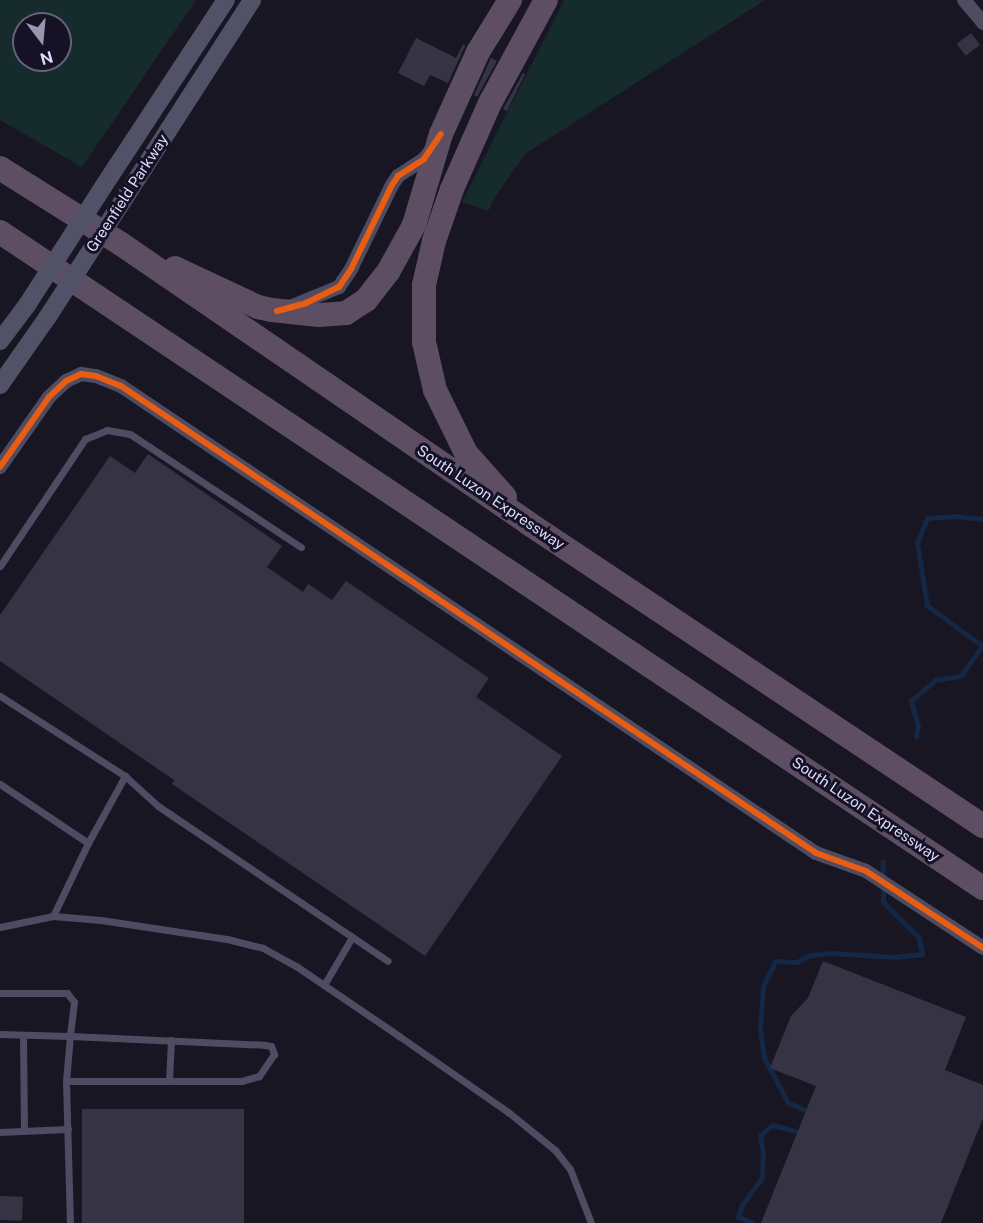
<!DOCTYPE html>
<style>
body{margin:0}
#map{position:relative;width:983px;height:1223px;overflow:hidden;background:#181622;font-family:"Public Sans",sans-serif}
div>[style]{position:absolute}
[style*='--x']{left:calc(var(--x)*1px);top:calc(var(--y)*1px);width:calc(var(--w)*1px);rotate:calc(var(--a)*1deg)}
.green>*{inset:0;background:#162c2c}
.stream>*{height:4.5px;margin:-2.25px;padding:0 2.25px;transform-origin:2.25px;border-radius:2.25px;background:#142745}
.building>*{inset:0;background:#363444;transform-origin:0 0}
.service>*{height:7px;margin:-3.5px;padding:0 3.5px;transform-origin:3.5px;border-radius:3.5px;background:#4d4c62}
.minor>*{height:14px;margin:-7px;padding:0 7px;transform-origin:7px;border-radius:7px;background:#4d4c62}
.secondary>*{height:18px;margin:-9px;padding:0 9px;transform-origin:9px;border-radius:9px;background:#515167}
.motorway>*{height:24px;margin:-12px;padding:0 12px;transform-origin:12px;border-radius:12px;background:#5e4e63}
.secondary-bridge>*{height:18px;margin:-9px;padding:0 9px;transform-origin:9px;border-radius:9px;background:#515167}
.cycleway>*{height:6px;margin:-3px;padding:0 3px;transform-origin:3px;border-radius:3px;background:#e95d12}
span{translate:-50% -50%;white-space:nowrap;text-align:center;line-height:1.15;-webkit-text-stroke:6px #151226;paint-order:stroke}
.street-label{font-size:15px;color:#dddbfc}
.north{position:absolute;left:12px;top:12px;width:60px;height:60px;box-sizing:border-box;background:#151226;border:2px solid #65627c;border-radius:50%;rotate:164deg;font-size:16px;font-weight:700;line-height:24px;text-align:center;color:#dddbfc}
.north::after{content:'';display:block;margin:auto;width:21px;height:27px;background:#9896b0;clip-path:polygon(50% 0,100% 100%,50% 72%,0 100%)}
</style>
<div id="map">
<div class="green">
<i style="clip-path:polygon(evenodd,0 0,196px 0,82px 167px,0 120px,0 0,24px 24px,60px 24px,60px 60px,24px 60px,24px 24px)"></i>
<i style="clip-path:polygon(564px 0,765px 0,525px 154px,494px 199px,488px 211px,462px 202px)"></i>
</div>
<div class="stream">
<i style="--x:916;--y:737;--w:11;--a:-80"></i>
<i style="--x:918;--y:726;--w:26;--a:-106"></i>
<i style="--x:911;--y:701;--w:32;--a:-41"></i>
<i style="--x:935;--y:680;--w:26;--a:-9"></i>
<i style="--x:961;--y:676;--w:37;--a:-55"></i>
<i style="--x:982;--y:646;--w:68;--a:-144"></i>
<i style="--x:927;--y:606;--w:64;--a:-99"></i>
<i style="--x:917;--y:543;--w:27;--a:-68"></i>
<i style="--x:927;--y:518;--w:28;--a:-4"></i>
<i style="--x:955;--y:516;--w:28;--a:6"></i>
<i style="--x:882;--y:877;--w:15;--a:-86"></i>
<i style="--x:809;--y:1112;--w:23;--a:-157"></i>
<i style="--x:788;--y:1103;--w:51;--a:-118.1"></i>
<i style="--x:764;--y:1058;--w:30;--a:-98"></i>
<i style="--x:760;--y:1028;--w:42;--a:-85.9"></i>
<i style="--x:763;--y:986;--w:28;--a:-63"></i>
<i style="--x:776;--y:961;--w:21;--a:3"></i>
<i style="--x:797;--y:962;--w:15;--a:-28"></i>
<i style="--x:810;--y:955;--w:22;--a:-5"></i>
<i style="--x:832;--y:953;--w:62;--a:3.7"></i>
<i style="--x:894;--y:957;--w:28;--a:-6"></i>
<i style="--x:922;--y:954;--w:16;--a:-101"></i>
<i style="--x:919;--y:938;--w:51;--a:-135"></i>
<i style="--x:883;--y:902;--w:16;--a:-90"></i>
<i style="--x:752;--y:1223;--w:15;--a:-157"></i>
<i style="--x:738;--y:1217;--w:13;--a:-72"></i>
<i style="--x:742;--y:1205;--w:34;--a:-54"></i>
<i style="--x:762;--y:1177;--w:23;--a:-88"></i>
<i style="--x:763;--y:1154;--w:19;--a:-99"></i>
<i style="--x:760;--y:1135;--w:16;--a:-38"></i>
<i style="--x:773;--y:1125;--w:30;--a:15"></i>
</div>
<div class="building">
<i style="left:971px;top:33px;width:15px;height:18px;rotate:53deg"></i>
<i style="clip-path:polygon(416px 38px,456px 58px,463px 44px,465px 46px,448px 83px,430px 75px,424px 86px,398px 73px)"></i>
<i style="clip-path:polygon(491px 58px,497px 61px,477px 97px,474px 95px)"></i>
<i style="clip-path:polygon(523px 73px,525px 74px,507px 111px,503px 109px)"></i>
<i style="clip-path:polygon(148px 454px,282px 546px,267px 567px,303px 592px,308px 584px,332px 600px,346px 581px,489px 678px,476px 697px,562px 756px,425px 956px,172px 784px,174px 780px,0 661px,0 615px,110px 456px,135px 473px)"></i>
<i style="clip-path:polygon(823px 961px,966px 1017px,945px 1070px,983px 1085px,983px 1118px,941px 1223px,761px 1223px,816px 1086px,770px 1068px,791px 1016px,808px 998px)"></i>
<i style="left:82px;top:1109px;width:162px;height:114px"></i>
<i style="left:0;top:1196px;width:23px;height:24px;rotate:2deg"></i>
</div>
<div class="service">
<i style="--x:0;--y:566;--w:153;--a:-56.2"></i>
<i style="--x:85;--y:439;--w:24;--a:-22"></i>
<i style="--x:107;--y:430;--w:23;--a:10"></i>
<i style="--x:130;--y:434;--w:205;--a:33.5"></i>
<i style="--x:0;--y:696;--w:148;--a:32.6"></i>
<i style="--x:125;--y:776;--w:45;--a:42.3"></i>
<i style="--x:158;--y:806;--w:277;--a:34"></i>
<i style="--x:0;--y:784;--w:106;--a:33.8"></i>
<i style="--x:53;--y:916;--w:81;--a:-64.4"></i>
<i style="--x:88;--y:843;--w:77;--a:-61.1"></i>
<i style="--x:0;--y:927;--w:54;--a:-11.7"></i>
<i style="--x:53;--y:916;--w:48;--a:4.8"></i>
<i style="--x:101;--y:920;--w:127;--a:8.6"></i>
<i style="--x:227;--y:939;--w:37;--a:14"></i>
<i style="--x:263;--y:948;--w:38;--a:29"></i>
<i style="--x:296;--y:966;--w:125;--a:34.2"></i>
<i style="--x:399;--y:1036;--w:133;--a:34.9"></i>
<i style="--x:508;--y:1112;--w:60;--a:39"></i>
<i style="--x:555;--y:1150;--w:24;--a:52"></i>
<i style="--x:570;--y:1169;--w:58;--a:68.7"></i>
<i style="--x:324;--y:985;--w:56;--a:-59.7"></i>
<i style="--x:0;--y:993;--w:67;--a:0"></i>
<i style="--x:67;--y:993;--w:11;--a:52"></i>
<i style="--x:74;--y:1002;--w:34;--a:97"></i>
<i style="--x:70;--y:1036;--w:195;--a:2.6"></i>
<i style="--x:265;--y:1045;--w:6;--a:9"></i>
<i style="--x:271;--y:1046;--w:9;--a:69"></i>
<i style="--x:274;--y:1054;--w:27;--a:124"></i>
<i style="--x:259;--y:1076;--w:18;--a:164"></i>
<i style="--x:242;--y:1081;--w:176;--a:180"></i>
<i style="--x:0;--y:1034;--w:70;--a:1.6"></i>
<i style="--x:70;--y:1036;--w:45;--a:95.1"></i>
<i style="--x:66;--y:1081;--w:142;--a:88.4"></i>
<i style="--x:23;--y:1036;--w:94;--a:89.4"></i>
<i style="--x:169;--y:1081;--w:41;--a:-87.2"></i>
<i style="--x:0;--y:1132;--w:68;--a:-2.5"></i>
</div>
<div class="minor">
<i style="--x:964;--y:0;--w:30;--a:50"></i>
<i style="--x:290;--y:307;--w:53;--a:-22.2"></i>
<i style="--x:339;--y:287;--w:22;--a:-56"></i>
<i style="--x:351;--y:269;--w:93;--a:-64"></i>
<i style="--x:392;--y:185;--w:11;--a:-56"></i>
<i style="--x:398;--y:176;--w:31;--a:-33"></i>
<i style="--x:424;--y:159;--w:14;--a:-51"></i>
<i style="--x:0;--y:467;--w:85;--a:-55"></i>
<i style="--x:49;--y:397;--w:23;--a:-43"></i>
<i style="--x:66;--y:381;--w:17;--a:-25"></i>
<i style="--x:81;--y:374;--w:15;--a:8"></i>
<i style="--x:96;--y:376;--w:27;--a:22"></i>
<i style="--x:121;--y:386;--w:837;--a:33.9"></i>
<i style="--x:816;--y:853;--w:53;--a:19.8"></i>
<i style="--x:866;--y:871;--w:140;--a:33.3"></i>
</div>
<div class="secondary">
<i style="--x:103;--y:187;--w:224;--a:-56.7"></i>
<i style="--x:122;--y:202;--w:240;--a:-57.2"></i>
<i style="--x:0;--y:341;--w:45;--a:-53.1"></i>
<i style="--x:0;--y:385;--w:82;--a:-55"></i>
</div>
<div class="motorway">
<i style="--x:0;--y:168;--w:143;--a:32.1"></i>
<i style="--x:121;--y:244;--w:493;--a:34.4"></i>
<i style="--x:528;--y:523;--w:547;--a:33.66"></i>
<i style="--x:0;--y:232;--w:1182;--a:33.72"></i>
<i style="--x:175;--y:268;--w:92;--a:25.2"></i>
<i style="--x:258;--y:307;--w:14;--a:12"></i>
<i style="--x:272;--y:310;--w:47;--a:6.1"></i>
<i style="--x:319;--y:315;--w:27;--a:-4"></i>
<i style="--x:346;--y:313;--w:24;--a:-33"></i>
<i style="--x:366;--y:300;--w:36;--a:-52"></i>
<i style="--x:388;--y:272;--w:54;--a:-61"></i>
<i style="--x:414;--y:225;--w:95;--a:-73.5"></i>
<i style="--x:441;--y:134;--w:90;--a:-65.7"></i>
<i style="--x:478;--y:52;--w:61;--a:-58.4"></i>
<i style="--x:505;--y:497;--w:59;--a:-131.6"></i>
<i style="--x:466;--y:453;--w:70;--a:-116.2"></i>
<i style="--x:435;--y:390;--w:49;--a:-102.9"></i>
<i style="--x:424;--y:342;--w:57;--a:-90"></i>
<i style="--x:424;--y:285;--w:45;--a:-77.2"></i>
<i style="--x:434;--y:241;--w:55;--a:-70.9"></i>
<i style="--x:452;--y:189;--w:94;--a:-66.2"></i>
<i style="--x:490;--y:103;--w:117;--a:-61.5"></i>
</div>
<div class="secondary-bridge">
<i style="--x:27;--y:305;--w:140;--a:-57.2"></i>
<i style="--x:47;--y:318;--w:138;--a:-57.1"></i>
</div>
<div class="cycleway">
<i style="--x:277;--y:311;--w:30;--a:-15"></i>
<i style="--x:306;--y:303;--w:37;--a:-26"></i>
<i style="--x:339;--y:287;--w:22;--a:-56"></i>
<i style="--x:351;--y:269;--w:93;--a:-64"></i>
<i style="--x:392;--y:185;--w:11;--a:-56"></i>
<i style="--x:398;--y:176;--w:31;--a:-33"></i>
<i style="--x:424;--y:159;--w:30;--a:-56"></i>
<i style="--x:0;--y:467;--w:85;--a:-55"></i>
<i style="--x:49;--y:397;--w:23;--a:-43"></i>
<i style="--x:66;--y:381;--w:17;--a:-25"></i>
<i style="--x:81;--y:374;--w:15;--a:8"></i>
<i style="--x:96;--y:376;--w:27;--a:22"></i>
<i style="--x:121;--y:386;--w:837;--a:33.9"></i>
<i style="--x:816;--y:853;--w:53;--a:19.8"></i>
<i style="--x:866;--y:871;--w:140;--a:33.3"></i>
</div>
<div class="street-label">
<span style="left:127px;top:193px;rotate:-57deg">Greenfield Parkway</span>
<span style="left:491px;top:497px;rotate:34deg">South Luzon Expressway</span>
<span style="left:866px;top:809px;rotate:34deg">South Luzon Expressway</span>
</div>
<div class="north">N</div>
</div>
